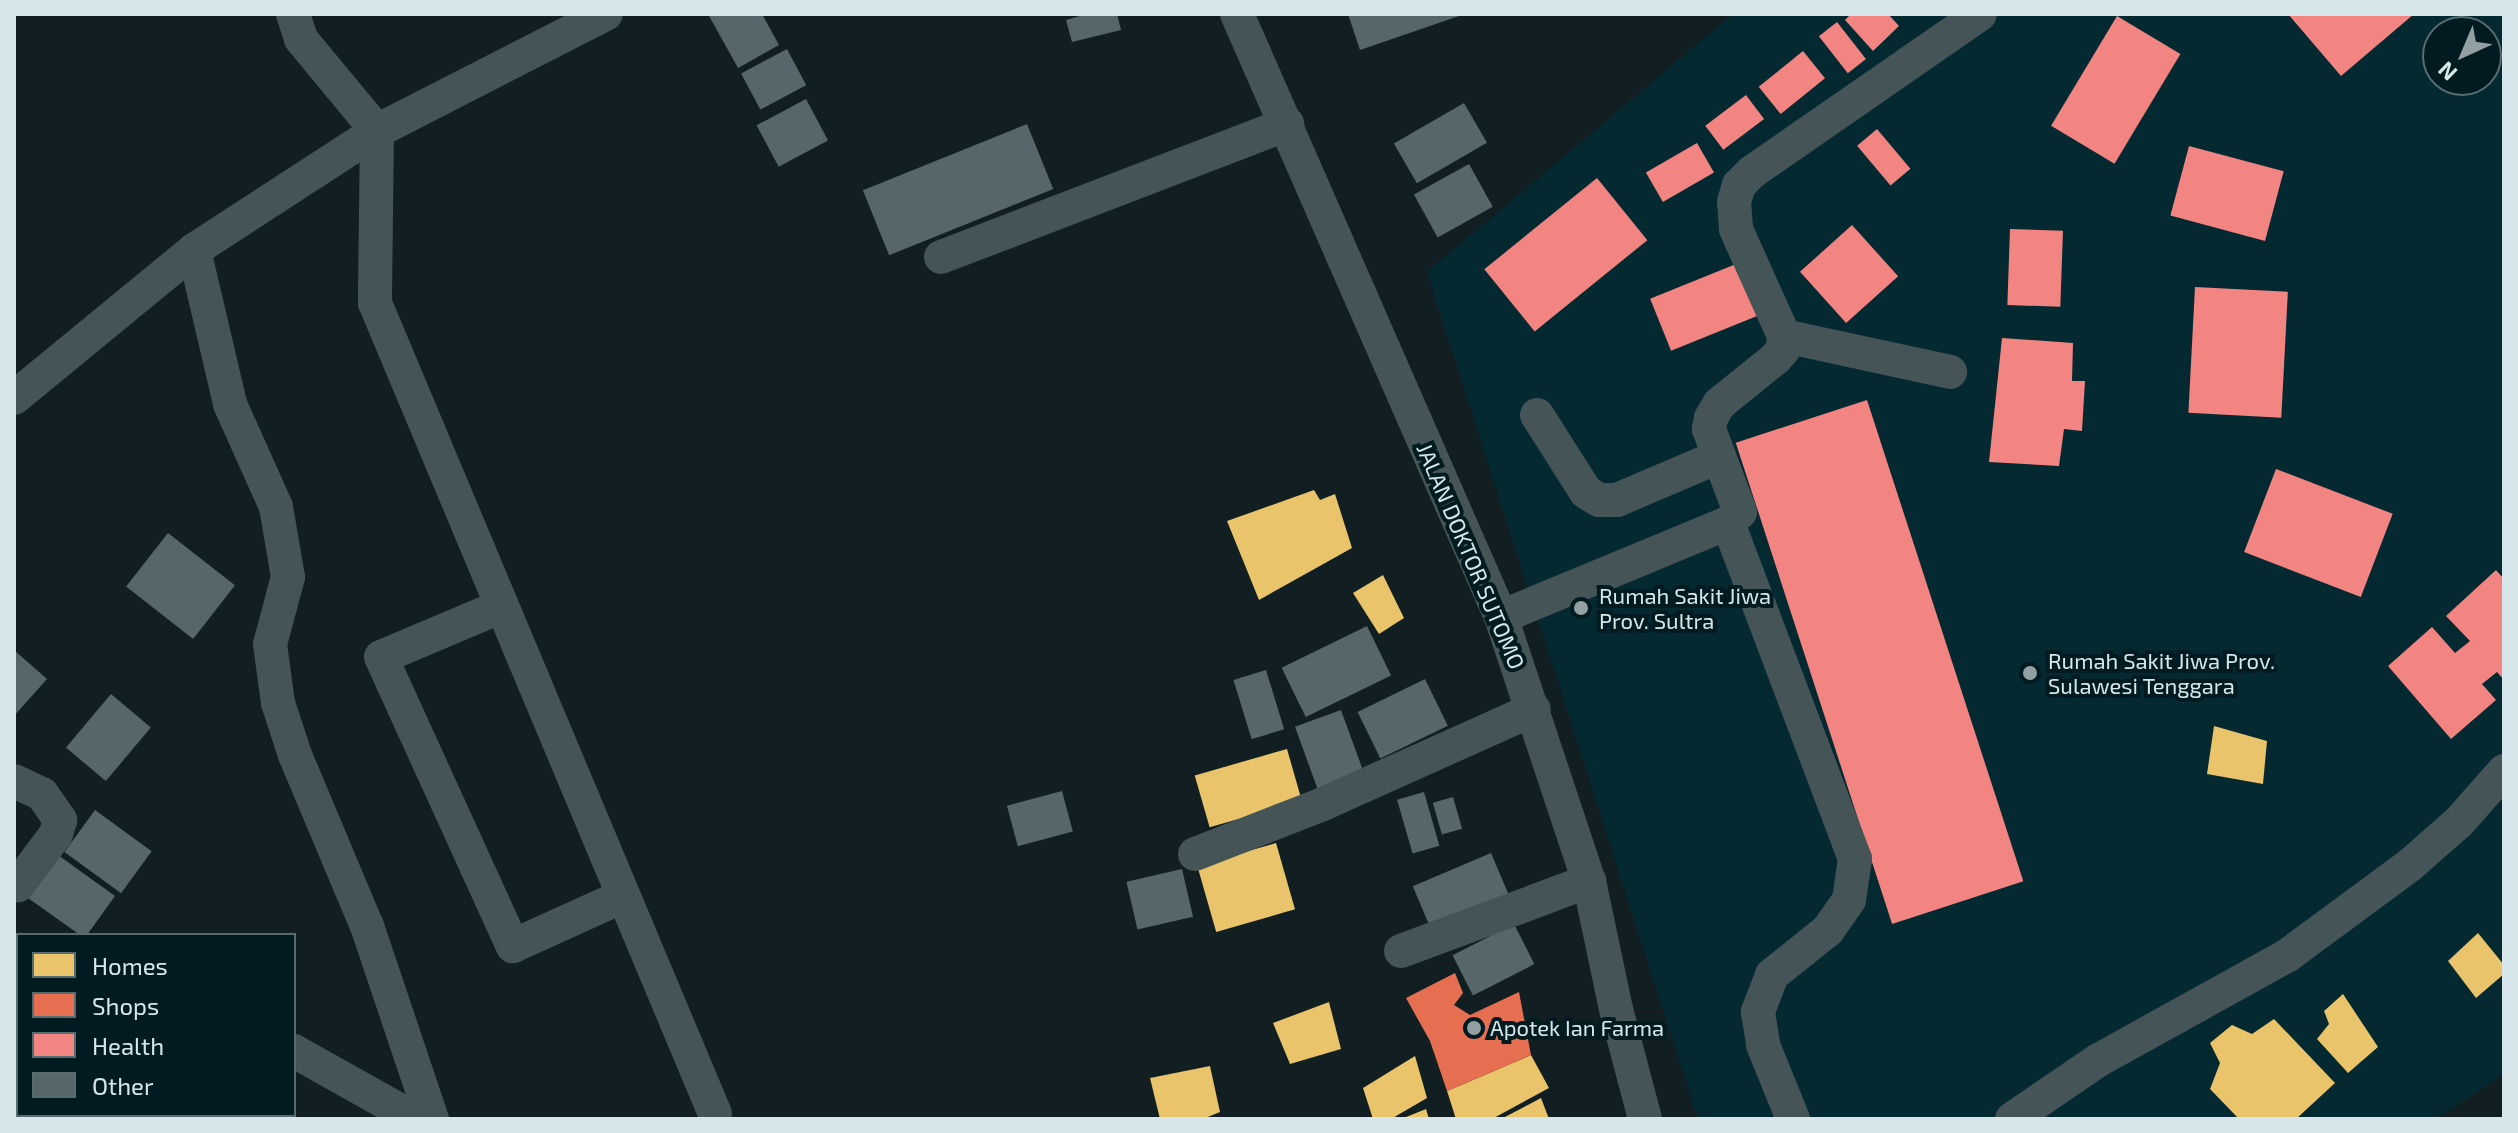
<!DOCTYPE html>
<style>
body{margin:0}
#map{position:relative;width:2518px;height:1133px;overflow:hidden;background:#111f22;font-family:"Exo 2",sans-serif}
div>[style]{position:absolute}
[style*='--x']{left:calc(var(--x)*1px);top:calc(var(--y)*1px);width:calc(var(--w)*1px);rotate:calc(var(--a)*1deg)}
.built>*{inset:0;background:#052931}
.homes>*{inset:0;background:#e9c46a;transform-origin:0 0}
.shops>*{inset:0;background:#e76f51}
.health>*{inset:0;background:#f28482;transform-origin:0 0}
.building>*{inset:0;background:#57666a;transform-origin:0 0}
.minor>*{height:34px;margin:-17px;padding:0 17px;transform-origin:17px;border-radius:17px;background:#455457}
.dots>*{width:22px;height:22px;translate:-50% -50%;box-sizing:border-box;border:4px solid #011b20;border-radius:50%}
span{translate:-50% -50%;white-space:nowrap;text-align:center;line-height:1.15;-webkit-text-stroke:8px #011b20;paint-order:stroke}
.street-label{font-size:22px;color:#d7e6ea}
.poi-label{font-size:22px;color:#d7e6ea}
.left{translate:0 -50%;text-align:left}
.frame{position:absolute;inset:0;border:16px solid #d7e6ea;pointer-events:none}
.legend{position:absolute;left:16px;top:933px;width:280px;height:184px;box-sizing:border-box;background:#011b20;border:2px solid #576c71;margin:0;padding:10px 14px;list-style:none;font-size:24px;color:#d7e6ea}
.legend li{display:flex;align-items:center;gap:16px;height:40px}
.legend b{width:40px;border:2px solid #576c71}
.north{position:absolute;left:2422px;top:16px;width:80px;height:80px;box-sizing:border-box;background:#011b20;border:2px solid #576c71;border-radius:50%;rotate:224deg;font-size:22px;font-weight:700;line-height:32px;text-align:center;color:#d7e6ea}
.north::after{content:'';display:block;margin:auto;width:28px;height:36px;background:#92a0a4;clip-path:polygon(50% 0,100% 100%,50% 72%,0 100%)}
</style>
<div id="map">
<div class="built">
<i style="clip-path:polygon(evenodd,1733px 14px,2504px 14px,2504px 1074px,2436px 1119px,1698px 1119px,1427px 272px,1733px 14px,2438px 32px,2486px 32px,2486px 80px,2438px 80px,2438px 32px)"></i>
</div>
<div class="homes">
<i style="clip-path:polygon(1314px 490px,1320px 500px,1335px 494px,1352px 548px,1259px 600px,1227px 521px)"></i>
<i style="clip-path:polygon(1383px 575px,1404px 618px,1379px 634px,1353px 593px)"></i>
<i style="clip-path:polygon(2214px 726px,2267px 741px,2263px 784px,2207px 774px)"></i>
<i style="left:1287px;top:749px;width:54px;height:96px;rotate:74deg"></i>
<i style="left:1276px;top:843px;width:69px;height:82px;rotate:74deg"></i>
<i style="clip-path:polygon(2478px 933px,2504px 965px,2504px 974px,2476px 998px,2448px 961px)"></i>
<i style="clip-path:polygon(2343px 994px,2378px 1047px,2348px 1073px,2317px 1039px,2329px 1024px,2324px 1011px)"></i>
<i style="clip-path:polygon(1329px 1002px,1341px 1049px,1290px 1064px,1273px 1023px)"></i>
<i style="clip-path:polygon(2274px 1019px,2335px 1083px,2296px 1119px,2239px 1119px,2210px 1089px,2220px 1063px,2210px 1043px,2232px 1025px,2252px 1034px)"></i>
<i style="clip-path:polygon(1531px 1055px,1549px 1088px,1492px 1119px,1456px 1119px,1447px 1091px)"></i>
<i style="clip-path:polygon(1415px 1056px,1427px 1098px,1391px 1119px,1373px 1119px,1363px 1088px)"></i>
<i style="clip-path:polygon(1210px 1066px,1220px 1112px,1203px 1119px,1160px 1119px,1150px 1078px)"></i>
<i style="clip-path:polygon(1541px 1098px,1549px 1119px,1501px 1119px)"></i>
<i style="clip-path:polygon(1426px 1109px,1429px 1119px,1401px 1119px)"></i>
</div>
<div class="shops">
<i style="clip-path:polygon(1455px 973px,1463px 993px,1454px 1005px,1470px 1015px,1519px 992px,1531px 1055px,1447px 1091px,1430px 1041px,1406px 998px)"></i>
</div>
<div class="health">
<i style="clip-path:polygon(1851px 14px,1888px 14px,1899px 26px,1873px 51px,1845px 20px)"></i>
<i style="clip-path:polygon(2288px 14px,2414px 14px,2341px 76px)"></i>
<i style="left:2117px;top:16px;width:74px;height:128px;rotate:31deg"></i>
<i style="left:1837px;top:22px;width:47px;height:23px;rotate:52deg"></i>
<i style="left:1803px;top:51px;width:35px;height:57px;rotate:51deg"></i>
<i style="left:1746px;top:95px;width:30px;height:51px;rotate:53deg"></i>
<i style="left:1877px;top:129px;width:52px;height:26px;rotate:50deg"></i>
<i style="left:1697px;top:143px;width:34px;height:59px;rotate:60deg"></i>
<i style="left:2189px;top:146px;width:98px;height:72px;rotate:15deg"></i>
<i style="left:1597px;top:178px;width:80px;height:145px;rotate:51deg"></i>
<i style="left:1852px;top:225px;width:69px;height:70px;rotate:48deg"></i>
<i style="left:2010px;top:229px;width:53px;height:76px;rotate:2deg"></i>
<i style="left:1741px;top:262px;width:56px;height:98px;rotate:68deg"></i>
<i style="left:2195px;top:287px;width:93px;height:126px;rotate:3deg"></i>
<i style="clip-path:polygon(2002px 338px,2073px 343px,2072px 381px,2085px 381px,2082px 431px,2064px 429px,2059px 466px,1989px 462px)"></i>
<i style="left:1867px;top:400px;width:506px;height:138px;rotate:72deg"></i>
<i style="left:2276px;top:469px;width:125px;height:89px;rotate:21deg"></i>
<i style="clip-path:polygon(2496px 570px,2504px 579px,2504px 680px,2497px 672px,2482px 684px,2496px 700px,2451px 739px,2388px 666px,2432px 627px,2455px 653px,2470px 641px,2446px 616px)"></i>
</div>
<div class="building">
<i style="clip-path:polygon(708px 14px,762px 14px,779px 45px,738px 68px)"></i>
<i style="clip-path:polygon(1087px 14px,1117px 14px,1121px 30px,1072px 42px,1066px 20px)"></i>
<i style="clip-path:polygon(1348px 14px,1462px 14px,1462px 15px,1360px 50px)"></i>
<i style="left:787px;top:49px;width:41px;height:52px;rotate:62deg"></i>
<i style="left:806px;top:99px;width:47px;height:56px;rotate:62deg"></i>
<i style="left:1464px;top:103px;width:46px;height:81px;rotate:60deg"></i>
<i style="left:1027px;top:124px;width:70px;height:177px;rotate:68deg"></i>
<i style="left:1469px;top:164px;width:49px;height:63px;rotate:61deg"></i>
<i style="left:168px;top:533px;width:85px;height:68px;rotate:38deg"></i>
<i style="left:1367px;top:626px;width:55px;height:95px;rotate:64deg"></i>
<i style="clip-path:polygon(14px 650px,47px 679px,14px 716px)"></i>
<i style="left:1266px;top:670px;width:62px;height:34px;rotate:73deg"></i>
<i style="left:1425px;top:679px;width:52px;height:75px;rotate:64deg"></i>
<i style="left:111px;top:694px;width:52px;height:70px;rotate:40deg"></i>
<i style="left:1341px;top:710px;width:72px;height:49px;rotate:70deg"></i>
<i style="left:1062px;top:791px;width:42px;height:57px;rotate:75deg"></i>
<i style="left:1424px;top:792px;width:56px;height:28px;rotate:74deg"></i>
<i style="left:1453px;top:797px;width:33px;height:21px;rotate:74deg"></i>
<i style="left:95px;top:810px;width:70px;height:52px;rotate:36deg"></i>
<i style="left:1491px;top:853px;width:47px;height:85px;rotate:67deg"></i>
<i style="clip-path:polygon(58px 855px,115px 896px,87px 935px,80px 935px,28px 898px)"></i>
<i style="left:1182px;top:869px;width:49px;height:57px;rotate:77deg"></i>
<i style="left:1514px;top:924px;width:45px;height:69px;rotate:63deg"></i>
<i style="left:14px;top:1023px;width:4px;height:38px;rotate:27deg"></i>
<i style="clip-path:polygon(175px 1115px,212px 1115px,210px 1119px,171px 1119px)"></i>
<i style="clip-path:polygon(222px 1115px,267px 1115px,275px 1119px,220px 1119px)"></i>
</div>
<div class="minor">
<i style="--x:293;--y:14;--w:26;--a:72"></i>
<i style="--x:301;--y:39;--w:119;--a:50.4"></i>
<i style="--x:377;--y:131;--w:172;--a:90.7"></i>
<i style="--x:375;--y:303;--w:879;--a:67.25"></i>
<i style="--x:1237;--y:14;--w:658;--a:66.36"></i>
<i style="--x:1501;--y:617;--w:278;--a:71.6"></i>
<i style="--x:1589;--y:881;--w:131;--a:78.1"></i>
<i style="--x:1616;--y:1009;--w:114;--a:75.2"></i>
<i style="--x:194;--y:250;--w:158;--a:76.8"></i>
<i style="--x:230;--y:404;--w:113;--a:65.9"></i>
<i style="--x:276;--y:507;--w:71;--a:80.3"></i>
<i style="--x:288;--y:577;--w:69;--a:105"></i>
<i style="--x:270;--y:644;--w:60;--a:82.3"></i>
<i style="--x:278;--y:703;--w:55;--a:71.9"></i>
<i style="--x:295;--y:755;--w:186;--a:67.2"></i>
<i style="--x:367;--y:926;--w:204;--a:71.4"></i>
<i style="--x:941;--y:257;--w:371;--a:-21"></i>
<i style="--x:1784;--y:336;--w:170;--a:12.2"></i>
<i style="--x:14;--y:398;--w:233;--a:-39.4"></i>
<i style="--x:194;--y:250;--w:218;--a:-33"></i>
<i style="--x:377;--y:131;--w:257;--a:-27.1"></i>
<i style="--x:1537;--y:415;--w:91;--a:57.5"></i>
<i style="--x:1586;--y:492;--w:15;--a:32"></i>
<i style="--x:1599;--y:500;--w:18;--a:0"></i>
<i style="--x:1617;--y:500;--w:110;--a:-23.1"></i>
<i style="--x:1728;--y:523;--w:359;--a:69.3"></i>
<i style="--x:1855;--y:859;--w:41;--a:98.3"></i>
<i style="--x:1849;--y:900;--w:37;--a:125"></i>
<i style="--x:1828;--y:930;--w:72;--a:141.2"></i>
<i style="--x:1772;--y:975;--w:40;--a:111"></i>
<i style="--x:1758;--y:1012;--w:33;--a:81"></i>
<i style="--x:1763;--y:1045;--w:80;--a:67.9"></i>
<i style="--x:502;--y:606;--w:131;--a:157.1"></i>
<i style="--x:381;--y:657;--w:318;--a:65.5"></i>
<i style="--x:513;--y:946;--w:121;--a:-24.4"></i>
<i style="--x:1501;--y:617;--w:246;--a:-22.5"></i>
<i style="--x:1728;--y:523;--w:16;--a:-43"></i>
<i style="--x:1740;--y:512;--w:89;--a:-110.5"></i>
<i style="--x:1709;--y:429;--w:11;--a:-80"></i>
<i style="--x:1711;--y:418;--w:16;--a:-60"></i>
<i style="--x:1719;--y:404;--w:73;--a:-38.9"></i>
<i style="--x:1776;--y:358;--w:11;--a:-49"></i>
<i style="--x:1783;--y:350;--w:14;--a:-86"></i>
<i style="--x:1784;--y:336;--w:117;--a:-114.2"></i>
<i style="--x:1736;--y:229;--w:27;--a:-94"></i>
<i style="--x:1734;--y:202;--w:18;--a:-74"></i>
<i style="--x:1739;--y:185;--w:18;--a:-45"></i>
<i style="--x:1752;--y:172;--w:277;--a:-34.7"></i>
<i style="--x:14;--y:781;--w:31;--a:25"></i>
<i style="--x:42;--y:794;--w:32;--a:55"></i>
<i style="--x:60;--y:820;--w:15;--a:106"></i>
<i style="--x:56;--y:834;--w:64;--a:126.7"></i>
<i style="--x:1195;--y:854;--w:137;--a:-21.3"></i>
<i style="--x:1323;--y:804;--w:231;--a:-24.2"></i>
<i style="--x:1401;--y:951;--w:201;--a:-20.4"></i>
<i style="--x:294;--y:1051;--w:139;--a:29.3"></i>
<i style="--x:37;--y:1115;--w:9;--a:27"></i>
<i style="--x:2012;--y:1119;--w:103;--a:-34.3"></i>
<i style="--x:2097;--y:1061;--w:218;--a:-29"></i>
<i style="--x:2288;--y:955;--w:152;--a:-36.4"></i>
<i style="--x:2410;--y:865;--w:65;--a:-41.3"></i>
<i style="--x:2459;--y:822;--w:68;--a:-48.6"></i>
</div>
<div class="dots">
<i style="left:1581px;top:608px;background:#92a0a4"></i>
<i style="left:2030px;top:673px;background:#92a0a4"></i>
<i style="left:1474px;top:1028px;background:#92a0a4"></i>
</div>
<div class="street-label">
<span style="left:1471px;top:556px;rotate:67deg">JALAN DOKTOR SUTOMO</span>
</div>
<div class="poi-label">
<span class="left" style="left:1599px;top:608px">Rumah Sakit Jiwa<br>Prov. Sultra</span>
<span class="left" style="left:2048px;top:673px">Rumah Sakit Jiwa Prov.<br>Sulawesi Tenggara</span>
<span class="left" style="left:1490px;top:1028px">Apotek Ian Farma</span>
</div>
<div class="frame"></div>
<ul class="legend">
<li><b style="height:22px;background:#e9c46a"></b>Homes</li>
<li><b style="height:22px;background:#e76f51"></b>Shops</li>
<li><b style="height:22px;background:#f28482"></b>Health</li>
<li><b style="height:22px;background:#57666a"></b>Other</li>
</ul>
<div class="north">N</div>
</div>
